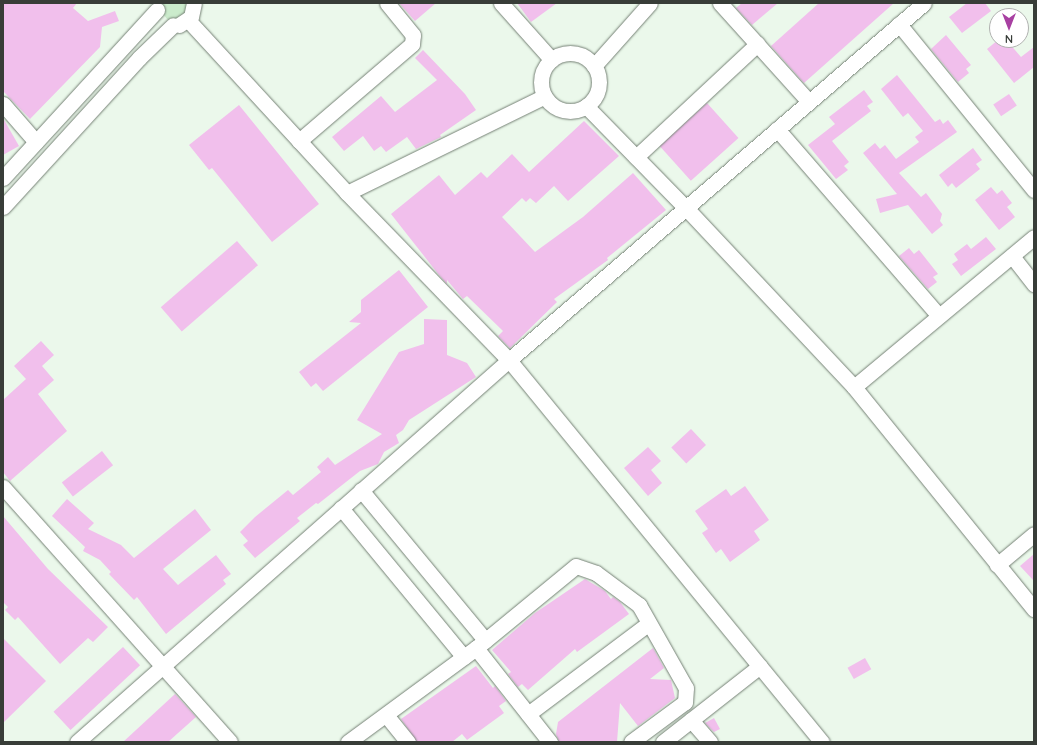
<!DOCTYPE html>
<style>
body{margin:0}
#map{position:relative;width:1037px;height:745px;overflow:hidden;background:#ebf8eb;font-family:Quicksand,sans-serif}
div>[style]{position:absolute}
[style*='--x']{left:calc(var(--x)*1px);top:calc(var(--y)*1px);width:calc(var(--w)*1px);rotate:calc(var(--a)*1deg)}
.green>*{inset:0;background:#cbebcc}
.building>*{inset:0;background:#f1bfec;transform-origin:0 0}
.roads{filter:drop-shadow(0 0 1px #758175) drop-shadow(0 0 1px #758175)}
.minor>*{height:15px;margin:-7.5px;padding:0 7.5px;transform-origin:7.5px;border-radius:7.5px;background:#fff}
.minor>.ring{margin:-7.5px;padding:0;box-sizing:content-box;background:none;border:15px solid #fff;border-radius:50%}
span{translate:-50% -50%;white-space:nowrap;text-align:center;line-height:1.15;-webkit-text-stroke:4px #fff;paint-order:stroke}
.frame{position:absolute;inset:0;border:4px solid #383d38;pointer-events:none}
.north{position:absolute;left:989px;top:8px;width:40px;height:40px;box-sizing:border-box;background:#fff;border:1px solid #afb1af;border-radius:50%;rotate:180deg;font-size:11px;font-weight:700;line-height:16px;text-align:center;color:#383d38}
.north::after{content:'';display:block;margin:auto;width:14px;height:18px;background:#a840a2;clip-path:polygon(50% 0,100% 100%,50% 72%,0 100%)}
</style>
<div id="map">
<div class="green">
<i style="clip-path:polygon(161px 3px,190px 3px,183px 19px,168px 20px,161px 12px)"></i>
</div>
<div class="building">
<i style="clip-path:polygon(3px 3px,77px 3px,73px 8px,88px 21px,115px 11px,119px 21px,102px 27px,100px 47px,30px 119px,3px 91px)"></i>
<i style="clip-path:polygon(399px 3px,436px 3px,415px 21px)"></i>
<i style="clip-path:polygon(517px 3px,557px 3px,531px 22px)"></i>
<i style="clip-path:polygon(742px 3px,778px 3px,752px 25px,736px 8px)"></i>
<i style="clip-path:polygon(819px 3px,894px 3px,804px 83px,771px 46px)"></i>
<i style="clip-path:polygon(967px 3px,985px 3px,991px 11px,962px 33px,949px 17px)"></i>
<i style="clip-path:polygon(946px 35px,971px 65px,966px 69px,969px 73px,958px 82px,931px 49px)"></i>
<i style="clip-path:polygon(998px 40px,1003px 46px,1008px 42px,1021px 57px,1034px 47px,1034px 67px,1014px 83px,987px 49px)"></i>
<i style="clip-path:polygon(423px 50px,465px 94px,476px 110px,440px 135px,441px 137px,416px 149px,407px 137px,386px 152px,381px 146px,374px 151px,363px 136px,344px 151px,332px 137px,381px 96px,395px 112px,437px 80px,415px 58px)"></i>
<i style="clip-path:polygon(897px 75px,935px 122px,940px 119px,943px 124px,948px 120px,957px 132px,899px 173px,921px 197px,926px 193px,942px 214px,940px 221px,943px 225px,932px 234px,908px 205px,880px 213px,876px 199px,897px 194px,863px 153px,875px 143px,880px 149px,885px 145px,896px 159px,919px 142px,915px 137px,923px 131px,908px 113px,903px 117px,881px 89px)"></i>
<i style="clip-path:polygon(864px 90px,873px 102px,867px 106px,871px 111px,832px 141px,849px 162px,844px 166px,848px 170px,836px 179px,808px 145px,835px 124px,829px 117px)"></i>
<i style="left:1009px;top:94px;width:14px;height:19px;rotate:56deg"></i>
<i style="left:707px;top:103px;width:47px;height:64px;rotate:48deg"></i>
<i style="clip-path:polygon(239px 105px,319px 204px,272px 242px,212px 168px,209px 170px,189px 145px)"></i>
<i style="clip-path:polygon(3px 118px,19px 146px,3px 155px)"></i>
<i style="clip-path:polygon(584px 121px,619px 156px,568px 201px,554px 186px,536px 203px,530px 198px,526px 202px,522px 198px,502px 217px,535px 252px,583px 217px,633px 173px,666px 210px,607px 258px,608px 260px,554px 299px,557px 302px,510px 348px,498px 336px,503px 331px,467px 296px,463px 299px,447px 280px,447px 284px,439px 275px,391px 214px,439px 175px,455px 195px,481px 172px,487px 178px,512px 154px,529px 172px)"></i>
<i style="clip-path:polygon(973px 148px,982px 160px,976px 164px,980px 169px,956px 188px,952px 183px,948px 187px,939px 175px)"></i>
<i style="clip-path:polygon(991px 187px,997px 194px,1002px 190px,1012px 203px,1007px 207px,1015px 217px,999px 230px,975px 200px)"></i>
<i style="clip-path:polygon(986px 237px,996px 249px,961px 276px,952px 264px,958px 260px,954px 254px,967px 244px,971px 249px)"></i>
<i style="left:237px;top:241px;width:32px;height:101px;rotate:49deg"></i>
<i style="clip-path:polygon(909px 248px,914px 254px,919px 250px,938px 274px,933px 277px,937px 282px,928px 289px,899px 256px)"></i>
<i style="clip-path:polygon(399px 270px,428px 307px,323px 391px,316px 383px,311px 387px,299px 372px,361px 323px,349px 322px,361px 312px,361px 300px)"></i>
<i style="clip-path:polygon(424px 319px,447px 320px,447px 355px,467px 363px,476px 377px,409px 420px,403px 430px,396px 435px,399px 443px,384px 452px,378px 464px,360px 471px,318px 504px,316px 503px,297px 518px,300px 521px,255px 558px,243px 545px,248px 541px,240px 532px,255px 517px,288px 490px,293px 495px,321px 472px,317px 467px,328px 457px,335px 465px,382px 434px,357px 420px,399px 352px,424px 344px)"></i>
<i style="clip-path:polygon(41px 341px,54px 355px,42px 366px,54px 380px,38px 394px,67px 431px,10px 481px,3px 472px,3px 400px,26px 379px,14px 366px)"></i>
<i style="left:691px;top:429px;width:22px;height:27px;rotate:47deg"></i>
<i style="clip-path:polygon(648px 447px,661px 461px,651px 470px,662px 483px,648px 496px,624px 468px)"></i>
<i style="left:102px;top:451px;width:18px;height:51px;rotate:52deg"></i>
<i style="clip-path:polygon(745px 486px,769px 520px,754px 531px,760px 540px,730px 562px,721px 549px,716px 553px,702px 533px,708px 529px,695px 511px,726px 489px,731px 496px)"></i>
<i style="clip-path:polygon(67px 499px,94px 523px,88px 529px,121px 545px,134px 558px,195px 509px,211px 530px,163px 569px,178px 585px,216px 555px,231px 574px,223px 580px,226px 584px,166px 634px,137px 597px,134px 600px,109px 574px,111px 572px,100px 560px,83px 551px,85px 547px,52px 516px)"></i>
<i style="clip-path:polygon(3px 516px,48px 569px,108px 627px,93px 642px,88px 638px,60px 664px,18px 617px,15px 620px,5px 610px,8px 607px,3px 602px)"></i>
<i style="clip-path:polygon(1034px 554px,1034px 581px,1020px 566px)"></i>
<i style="clip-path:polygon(585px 579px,605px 591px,611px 599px,613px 597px,620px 602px,629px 614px,577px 652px,575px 649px,528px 690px,522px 684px,518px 687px,508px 674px,511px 672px,492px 650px,535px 613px)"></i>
<i style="clip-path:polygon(3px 638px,46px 681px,3px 723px)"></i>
<i style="left:123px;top:647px;width:25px;height:95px;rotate:47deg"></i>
<i style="clip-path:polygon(653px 648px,664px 668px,650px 679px,671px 680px,675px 698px,638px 726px,620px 703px,617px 742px,559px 742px,556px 734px,558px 722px)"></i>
<i style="left:865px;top:658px;width:13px;height:20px;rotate:61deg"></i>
<i style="clip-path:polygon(476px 666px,493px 688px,495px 686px,506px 701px,499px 706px,504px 713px,467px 740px,462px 734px,452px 742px,417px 742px,401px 719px)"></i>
<i style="clip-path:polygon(175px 694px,196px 717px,168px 742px,123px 742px)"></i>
<i style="clip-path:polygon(714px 718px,720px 729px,714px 732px,705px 723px)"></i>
</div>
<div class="roads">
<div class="minor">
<i style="--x:501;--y:3;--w:76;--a:48.2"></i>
<i style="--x:720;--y:3;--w:133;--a:48"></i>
<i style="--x:188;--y:20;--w:235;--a:47.4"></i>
<i style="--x:347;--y:193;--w:233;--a:45.9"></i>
<i style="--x:509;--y:360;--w:494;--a:50.7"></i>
<i style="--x:899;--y:24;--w:214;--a:50.9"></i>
<i style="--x:179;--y:25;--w:14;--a:-34"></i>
<i style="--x:191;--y:17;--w:14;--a:-78"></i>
<i class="ring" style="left:541px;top:53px;width:43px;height:43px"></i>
<i style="--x:594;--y:66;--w:84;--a:-48.4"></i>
<i style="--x:3;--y:104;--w:50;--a:49"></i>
<i style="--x:586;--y:106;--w:143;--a:45.6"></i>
<i style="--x:686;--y:208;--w:245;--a:46.8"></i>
<i style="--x:854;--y:387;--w:286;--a:51"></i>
<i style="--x:777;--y:129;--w:247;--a:49.1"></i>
<i style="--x:299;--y:141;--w:149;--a:-40.6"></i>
<i style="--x:412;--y:44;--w:9;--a:-84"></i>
<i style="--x:413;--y:35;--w:41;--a:-129.1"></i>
<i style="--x:636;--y:157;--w:166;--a:-43"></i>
<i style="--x:3;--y:178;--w:228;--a:-47.5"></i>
<i style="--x:347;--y:193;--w:220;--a:-26.1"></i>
<i style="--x:3;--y:207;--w:202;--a:-47.6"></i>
<i style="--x:139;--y:58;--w:47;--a:-44.1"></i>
<i style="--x:1012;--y:256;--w:36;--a:52"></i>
<i style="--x:854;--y:387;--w:234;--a:-39.8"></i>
<i style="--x:3;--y:487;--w:341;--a:48.3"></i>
<i style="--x:361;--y:490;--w:195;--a:50.4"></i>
<i style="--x:341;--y:508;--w:193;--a:50.5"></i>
<i style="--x:997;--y:565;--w:48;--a:-40"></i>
<i style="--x:476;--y:648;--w:120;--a:51.8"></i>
<i style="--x:528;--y:714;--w:151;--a:-36.9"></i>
<i style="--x:386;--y:715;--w:35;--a:51"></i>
<i style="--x:691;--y:720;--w:29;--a:49"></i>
<i style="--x:77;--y:742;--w:577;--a:-41.49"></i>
<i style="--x:509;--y:360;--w:547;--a:-40.7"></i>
<i style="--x:348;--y:742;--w:159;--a:-36.3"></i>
<i style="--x:476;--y:648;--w:129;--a:-39.4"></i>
<i style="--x:576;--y:566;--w:21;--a:19"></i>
<i style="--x:596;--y:573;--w:54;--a:36.7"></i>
<i style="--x:639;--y:605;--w:95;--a:60.5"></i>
<i style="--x:686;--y:688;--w:14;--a:94"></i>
<i style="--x:685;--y:702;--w:67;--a:143.5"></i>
<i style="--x:663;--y:742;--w:123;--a:-38.1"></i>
</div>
</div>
<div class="frame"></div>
<div class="north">N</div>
</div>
